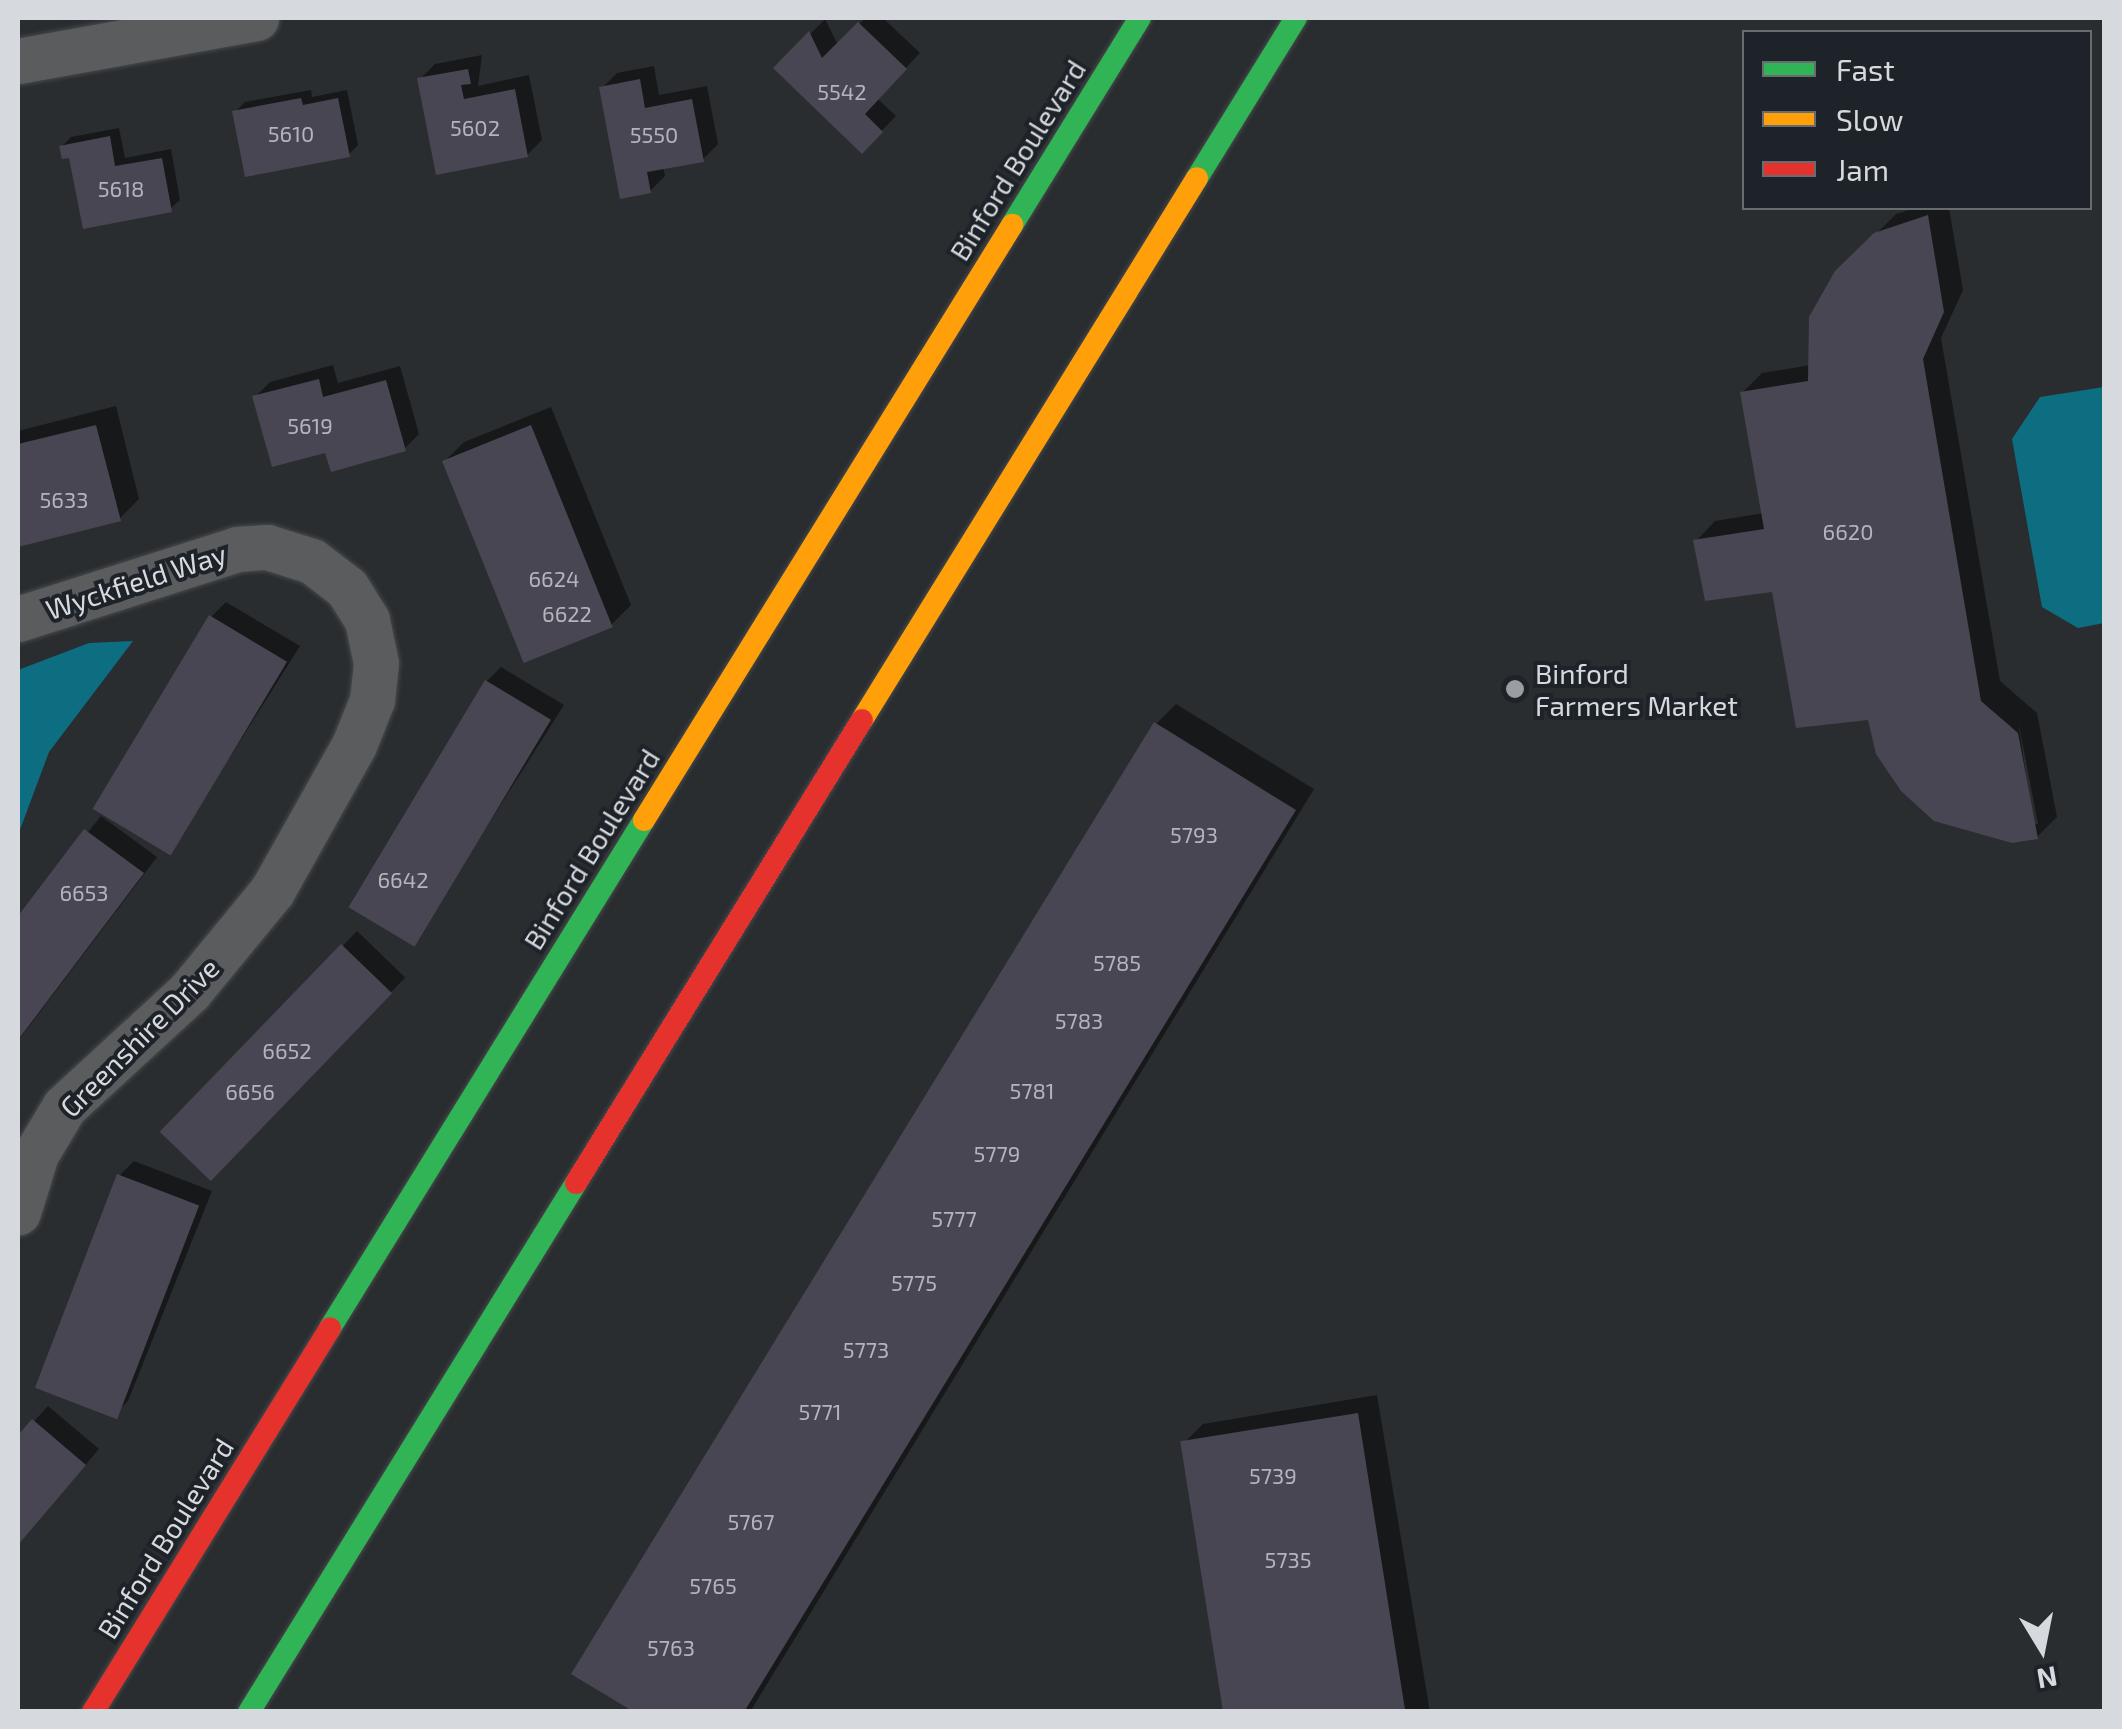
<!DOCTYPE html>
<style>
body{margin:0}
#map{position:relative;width:2122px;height:1729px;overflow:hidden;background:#2a2d30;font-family:"Exo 2",sans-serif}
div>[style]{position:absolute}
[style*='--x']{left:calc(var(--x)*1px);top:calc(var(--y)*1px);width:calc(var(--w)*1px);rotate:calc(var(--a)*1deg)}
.water>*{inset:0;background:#0c6e80}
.shadow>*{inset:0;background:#0007;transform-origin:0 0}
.building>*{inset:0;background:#494653;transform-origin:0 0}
.roads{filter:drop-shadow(0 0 2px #46494b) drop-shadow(0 0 2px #46494b)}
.street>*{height:45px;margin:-22.5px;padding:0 22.5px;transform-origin:22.5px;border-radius:22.5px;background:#5a5c5e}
.fast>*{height:22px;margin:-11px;padding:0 11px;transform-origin:11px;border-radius:11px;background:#30b455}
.slow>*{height:22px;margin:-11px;padding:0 11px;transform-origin:11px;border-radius:11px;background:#ff9f0a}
.jam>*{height:22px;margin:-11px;padding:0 11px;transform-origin:11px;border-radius:11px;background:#e5322d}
.dots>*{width:28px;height:28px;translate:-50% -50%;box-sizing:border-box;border:5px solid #1d2329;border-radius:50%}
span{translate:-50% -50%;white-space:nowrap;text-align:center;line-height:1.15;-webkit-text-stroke:8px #1d2329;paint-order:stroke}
.number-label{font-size:22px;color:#b3b5bb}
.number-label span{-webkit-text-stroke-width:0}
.street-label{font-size:28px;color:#d6dade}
.poi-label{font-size:28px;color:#d6dade}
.left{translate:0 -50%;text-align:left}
.frame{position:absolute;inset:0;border:20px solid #d6dade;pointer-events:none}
.legend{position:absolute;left:1742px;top:30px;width:350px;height:180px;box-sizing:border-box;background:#1d2329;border:2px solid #676c71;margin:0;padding:12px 18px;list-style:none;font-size:30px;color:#d6dade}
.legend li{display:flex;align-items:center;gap:20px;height:50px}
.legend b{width:50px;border:2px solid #676c71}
.north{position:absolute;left:1992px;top:1599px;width:100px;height:100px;-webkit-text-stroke:8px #1d2329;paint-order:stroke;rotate:170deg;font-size:28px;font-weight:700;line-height:40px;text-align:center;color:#d6dade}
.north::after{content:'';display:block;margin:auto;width:35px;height:45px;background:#d6dade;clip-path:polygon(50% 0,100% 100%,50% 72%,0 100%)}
</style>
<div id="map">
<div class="water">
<i style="clip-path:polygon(2104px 387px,2104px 623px,2078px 628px,2042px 607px,2012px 439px,2040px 397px)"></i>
<i style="clip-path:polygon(133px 641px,49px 752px,18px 835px,18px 670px,89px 643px)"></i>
</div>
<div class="shadow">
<i style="clip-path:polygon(865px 18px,883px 18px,920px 53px,877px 98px,896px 116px,862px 151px,777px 68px,825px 19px,838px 45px)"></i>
<i style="clip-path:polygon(482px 55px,478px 86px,529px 75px,542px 140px,527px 155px,420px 79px,435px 64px)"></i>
<i style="clip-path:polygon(654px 66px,659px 95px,707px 86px,718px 144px,703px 159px,663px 166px,665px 176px,650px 191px,602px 88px,617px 73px)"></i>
<i style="clip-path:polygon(311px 90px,312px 97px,347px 90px,358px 145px,348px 155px,235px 112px,245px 102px)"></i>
<i style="clip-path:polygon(119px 128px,125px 158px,171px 149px,180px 200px,170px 209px,62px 146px,71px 137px)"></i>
<i style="clip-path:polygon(evenodd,1915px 208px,1949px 208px,1963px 290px,1941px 338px,2000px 681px,2037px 713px,2057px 817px,2037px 837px,1870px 717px,1774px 589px,1696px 541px,1715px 521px,1764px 513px,1742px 393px,1762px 373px,1811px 365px,1837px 273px,1896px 214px,1915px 208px,2018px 720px,2038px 824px,2033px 824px,2018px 720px)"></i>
<i style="clip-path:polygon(333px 365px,338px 383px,400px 366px,419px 434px,404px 449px,327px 450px,255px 397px,270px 382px)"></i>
<i style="clip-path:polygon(116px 406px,139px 499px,119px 519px,18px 544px,18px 431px)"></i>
<i style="clip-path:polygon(551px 407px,631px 605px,611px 625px,445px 461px,464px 442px)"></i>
<i style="clip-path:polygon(226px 602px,300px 646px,170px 852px,211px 617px)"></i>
<i style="clip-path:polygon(501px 667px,564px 705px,413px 943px,486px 682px)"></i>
<i style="clip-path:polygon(1176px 704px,1314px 789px,750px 1712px,639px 1712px,1156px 724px)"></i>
<i style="clip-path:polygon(101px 816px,157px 857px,18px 1041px,18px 920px)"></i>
<i style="left:357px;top:931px;width:67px;height:279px;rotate:44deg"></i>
<i style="clip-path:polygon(134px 1161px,212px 1191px,128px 1401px,113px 1416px,119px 1176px)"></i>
<i style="clip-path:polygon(1377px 1395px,1430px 1712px,1228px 1712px,1184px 1443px,1203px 1424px)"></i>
<i style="clip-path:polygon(48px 1406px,99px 1449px,18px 1544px,18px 1439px)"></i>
</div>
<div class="building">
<i style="clip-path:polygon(858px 22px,907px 69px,865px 114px,883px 132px,862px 154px,773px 68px,809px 31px,822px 58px)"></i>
<i style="clip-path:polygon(468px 69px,471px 84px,461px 85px,464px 99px,515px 89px,528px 157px,436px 175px,417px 78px)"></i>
<i style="clip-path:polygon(640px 79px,645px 108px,692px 99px,704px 162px,647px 172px,651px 193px,620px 199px,599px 87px)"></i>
<i style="clip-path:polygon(301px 98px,303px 105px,338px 98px,350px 157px,245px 177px,232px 111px)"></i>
<i style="clip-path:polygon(110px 136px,115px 166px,162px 158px,172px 212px,83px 229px,69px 158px,62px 159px,59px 146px)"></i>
<i style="clip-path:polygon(1928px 215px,1944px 312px,1923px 359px,1981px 701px,2018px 733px,2038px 839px,2012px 843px,1934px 821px,1901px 791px,1876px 754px,1868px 720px,1796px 728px,1772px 592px,1705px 601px,1693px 540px,1764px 529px,1740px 392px,1808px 381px,1809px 317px,1835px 271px,1874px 233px)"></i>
<i style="clip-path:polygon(319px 379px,323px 397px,386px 380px,406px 451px,331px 472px,325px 453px,272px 467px,252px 396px)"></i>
<i style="clip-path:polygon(96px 425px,121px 521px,18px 547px,18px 444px)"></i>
<i style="left:531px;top:425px;width:218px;height:96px;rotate:68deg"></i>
<i style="left:209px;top:615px;width:91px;height:226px;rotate:31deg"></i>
<i style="left:485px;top:680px;width:77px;height:265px;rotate:31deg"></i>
<i style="clip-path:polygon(1154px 722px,1296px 810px,744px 1712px,634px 1712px,571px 1674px)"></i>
<i style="clip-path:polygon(84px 829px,144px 873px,18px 1040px,18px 916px)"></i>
<i style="left:341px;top:944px;width:71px;height:261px;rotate:44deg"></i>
<i style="left:117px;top:1174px;width:88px;height:229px;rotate:21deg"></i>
<i style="left:1358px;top:1413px;width:303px;height:180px;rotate:81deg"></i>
<i style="clip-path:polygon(32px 1419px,86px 1465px,18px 1545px,18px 1435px)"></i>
</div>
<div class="roads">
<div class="street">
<i style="--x:18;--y:61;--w:242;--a:-10.2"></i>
<i style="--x:18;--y:619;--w:230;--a:-17.7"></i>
<i style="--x:237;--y:549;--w:30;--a:-4"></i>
<i style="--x:267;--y:547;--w:47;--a:17.3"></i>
<i style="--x:312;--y:561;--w:44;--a:37.6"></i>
<i style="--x:347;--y:588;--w:38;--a:58"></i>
<i style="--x:367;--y:620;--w:44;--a:78.2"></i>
<i style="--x:376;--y:663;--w:37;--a:96"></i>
<i style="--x:372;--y:700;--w:48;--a:111.8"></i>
<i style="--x:354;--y:745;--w:167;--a:119.3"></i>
<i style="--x:272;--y:891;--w:129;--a:129.4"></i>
<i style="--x:190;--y:991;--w:171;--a:137.4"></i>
<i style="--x:64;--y:1107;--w:55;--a:120.8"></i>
<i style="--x:36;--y:1154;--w:61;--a:107.2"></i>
</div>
<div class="fast">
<i style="--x:1197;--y:178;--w:188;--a:-58.3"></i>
<i style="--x:1012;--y:225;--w:243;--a:-58.3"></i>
<i style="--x:330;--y:1328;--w:597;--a:-58.28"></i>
<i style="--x:249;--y:1712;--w:622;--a:-58.28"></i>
</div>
<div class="slow">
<i style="--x:862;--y:720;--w:637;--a:-58.28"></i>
<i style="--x:644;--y:820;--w:700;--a:-58.26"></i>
</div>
<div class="jam">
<i style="--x:576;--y:1183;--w:544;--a:-58.3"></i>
<i style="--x:93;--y:1712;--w:451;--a:-58.3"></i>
</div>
</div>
<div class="dots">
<i style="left:1515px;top:689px;background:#9a9da1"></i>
</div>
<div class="number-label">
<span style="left:842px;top:92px">5542</span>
<span style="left:475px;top:128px">5602</span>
<span style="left:291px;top:134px">5610</span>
<span style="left:654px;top:135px">5550</span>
<span style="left:121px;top:189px">5618</span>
<span style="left:310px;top:426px">5619</span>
<span style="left:64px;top:500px">5633</span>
<span style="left:1848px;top:532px">6620</span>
<span style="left:554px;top:579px">6624</span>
<span style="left:567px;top:614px">6622</span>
<span style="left:1194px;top:835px">5793</span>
<span style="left:403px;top:880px">6642</span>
<span style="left:84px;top:893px">6653</span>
<span style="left:1117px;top:963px">5785</span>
<span style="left:1079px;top:1021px">5783</span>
<span style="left:287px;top:1051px">6652</span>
<span style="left:1032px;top:1091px">5781</span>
<span style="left:250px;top:1092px">6656</span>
<span style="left:997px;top:1154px">5779</span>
<span style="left:954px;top:1219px">5777</span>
<span style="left:914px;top:1283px">5775</span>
<span style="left:866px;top:1350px">5773</span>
<span style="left:820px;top:1412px">5771</span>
<span style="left:1273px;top:1476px">5739</span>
<span style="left:751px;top:1522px">5767</span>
<span style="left:1288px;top:1560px">5735</span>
<span style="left:713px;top:1586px">5765</span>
<span style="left:671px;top:1648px">5763</span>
</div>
<div class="street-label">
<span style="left:1017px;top:160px;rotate:-58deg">Binford Boulevard</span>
<span style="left:136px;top:581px;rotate:-18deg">Wyckfield Way</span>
<span style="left:591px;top:849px;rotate:-58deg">Binford Boulevard</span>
<span style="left:139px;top:1037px;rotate:-45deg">Greenshire Drive</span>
<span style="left:165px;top:1538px;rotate:-58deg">Binford Boulevard</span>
</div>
<div class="poi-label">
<span class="left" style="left:1535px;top:689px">Binford<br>Farmers Market</span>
</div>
<div class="frame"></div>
<ul class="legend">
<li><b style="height:12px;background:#30b455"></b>Fast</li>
<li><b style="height:12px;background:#ff9f0a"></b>Slow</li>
<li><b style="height:12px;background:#e5322d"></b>Jam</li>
</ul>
<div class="north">N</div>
</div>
